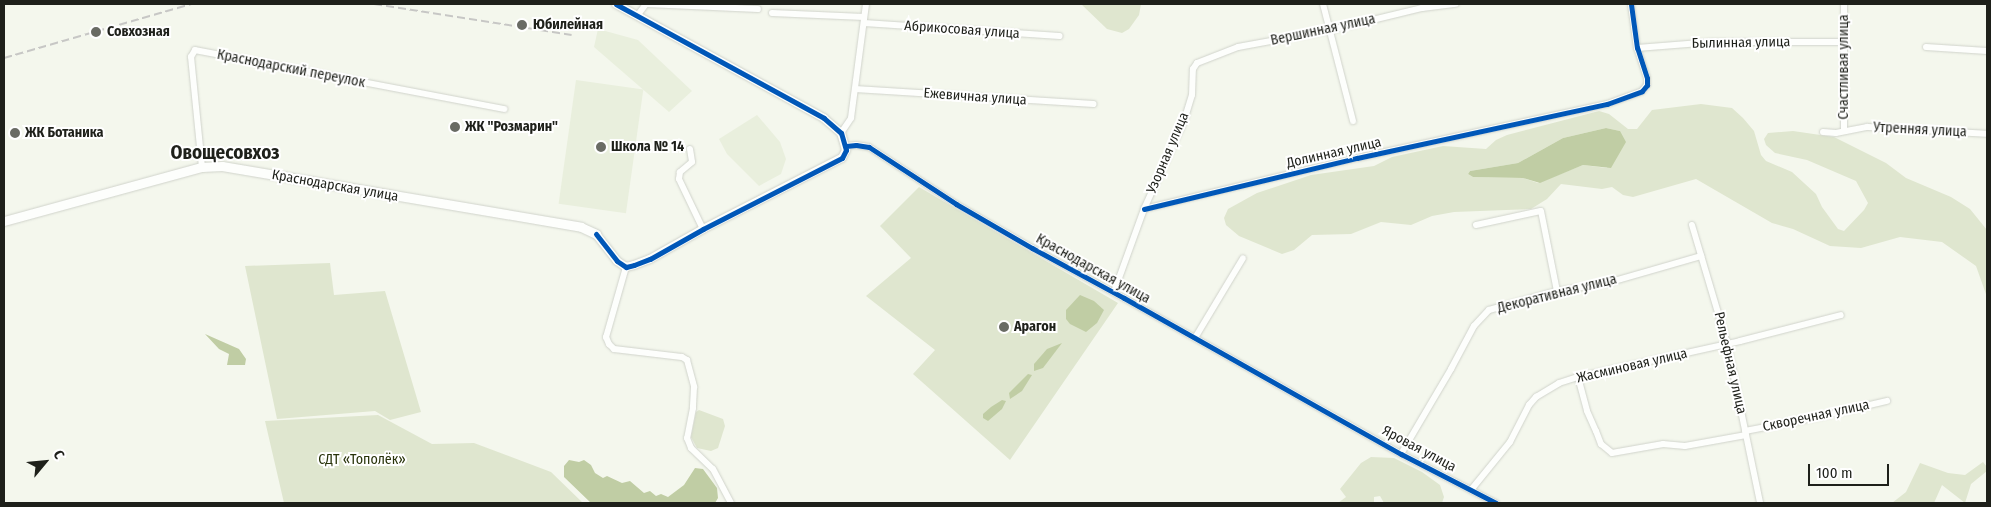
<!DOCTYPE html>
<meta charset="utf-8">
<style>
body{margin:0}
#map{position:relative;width:1991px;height:507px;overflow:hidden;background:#f4f7ed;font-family:"Fira Sans Condensed",sans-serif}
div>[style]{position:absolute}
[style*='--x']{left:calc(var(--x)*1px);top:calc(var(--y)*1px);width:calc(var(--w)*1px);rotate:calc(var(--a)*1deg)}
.built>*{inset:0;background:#e9efdd;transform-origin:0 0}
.green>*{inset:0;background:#dfe6cf}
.water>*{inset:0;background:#c0cda4}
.roads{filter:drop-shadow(0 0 1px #d0d3cb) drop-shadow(0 0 1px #d0d3cb)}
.minor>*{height:6px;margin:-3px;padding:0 3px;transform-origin:3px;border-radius:3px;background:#fdfefc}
.tertiary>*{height:8px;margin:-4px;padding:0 4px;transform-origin:4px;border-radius:4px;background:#fdfefc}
.secondary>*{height:9px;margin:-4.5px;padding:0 4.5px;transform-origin:4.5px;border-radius:4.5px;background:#fdfefc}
.rail>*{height:2px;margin-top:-1px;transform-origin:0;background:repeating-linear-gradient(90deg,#c7c7c5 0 8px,transparent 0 12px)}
.cycleway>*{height:5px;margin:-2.5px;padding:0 2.5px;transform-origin:2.5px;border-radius:2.5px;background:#0057b8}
.dots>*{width:14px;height:14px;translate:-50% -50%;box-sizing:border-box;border:2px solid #fff;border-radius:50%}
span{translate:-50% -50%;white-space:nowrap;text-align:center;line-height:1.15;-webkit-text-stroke:4px #fff;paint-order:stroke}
.poi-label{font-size:14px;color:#1e201a;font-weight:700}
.left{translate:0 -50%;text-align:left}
.street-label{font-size:14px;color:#1e201a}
.park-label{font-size:14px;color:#28330a}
.district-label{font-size:19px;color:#1e201a;font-weight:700}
.frame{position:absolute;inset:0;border:5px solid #1e201a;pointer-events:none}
.north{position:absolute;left:20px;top:437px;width:50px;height:50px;-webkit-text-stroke:4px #fff;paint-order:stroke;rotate:62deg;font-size:14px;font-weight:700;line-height:20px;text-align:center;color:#1e201a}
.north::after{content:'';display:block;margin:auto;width:18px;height:22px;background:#1e201a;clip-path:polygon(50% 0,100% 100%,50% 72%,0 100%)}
.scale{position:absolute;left:1808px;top:464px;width:81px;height:22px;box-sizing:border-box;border:2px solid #1e201a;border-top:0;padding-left:6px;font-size:15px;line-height:18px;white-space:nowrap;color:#1e201a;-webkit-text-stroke:4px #fff;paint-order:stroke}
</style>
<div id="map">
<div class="built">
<i style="clip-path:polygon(598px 29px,638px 40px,692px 91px,669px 112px,594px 47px)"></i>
<i style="left:576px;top:80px;width:68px;height:125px;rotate:8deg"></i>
<i style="clip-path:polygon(757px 115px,780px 142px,786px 159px,781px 174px,759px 186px,727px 154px,719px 139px)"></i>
</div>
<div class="green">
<i style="clip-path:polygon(1081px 4px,1141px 4px,1139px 15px,1129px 29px,1122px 33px,1107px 29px)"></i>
<i style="clip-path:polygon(evenodd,1701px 104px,1732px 108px,1743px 118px,1754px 131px,1761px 155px,1766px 161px,1792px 172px,1816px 194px,1822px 207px,1838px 229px,1844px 231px,1864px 210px,1868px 203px,1856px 181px,1807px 160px,1775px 153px,1766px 145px,1764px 139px,1768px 133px,1793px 131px,1834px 137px,1886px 163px,1906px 178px,1951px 197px,1970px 209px,1987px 230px,1987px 297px,1976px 266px,1942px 242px,1900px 237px,1861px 248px,1830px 246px,1793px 229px,1772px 223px,1696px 179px,1633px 197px,1623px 195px,1612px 187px,1602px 189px,1561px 184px,1547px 199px,1531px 209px,1454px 212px,1432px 216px,1411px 225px,1381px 222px,1351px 234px,1312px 235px,1294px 250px,1282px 254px,1239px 236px,1226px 225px,1224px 218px,1228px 209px,1257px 193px,1311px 175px,1374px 166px,1392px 157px,1443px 146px,1486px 149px,1496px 140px,1507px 135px,1599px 111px,1609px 114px,1628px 129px,1637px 129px,1652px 110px,1701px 104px,1606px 128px,1620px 131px,1607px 168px,1583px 165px,1538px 183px,1523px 178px,1473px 177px,1468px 174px,1470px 171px,1518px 163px,1563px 138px,1606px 128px)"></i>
<i style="clip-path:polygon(919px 187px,1118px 303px,1010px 460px,913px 374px,935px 350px,866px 296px,911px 258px,880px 226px)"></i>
<i style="clip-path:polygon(330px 263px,334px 295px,385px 291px,421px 412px,390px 420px,375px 411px,277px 419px,245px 266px)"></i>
<i style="clip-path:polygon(699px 410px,723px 419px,725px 426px,718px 448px,711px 451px,697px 448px,691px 437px,696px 412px)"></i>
<i style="clip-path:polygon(378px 415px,432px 444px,474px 443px,551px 472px,583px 503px,284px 503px,265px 421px)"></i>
<i style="clip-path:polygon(1371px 457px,1394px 458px,1422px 472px,1440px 485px,1444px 497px,1442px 503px,1384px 503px,1380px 496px,1374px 497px,1374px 503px,1338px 503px,1346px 497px,1340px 489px,1361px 463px)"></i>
<i style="clip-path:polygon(1983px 462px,1987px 467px,1987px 471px,1971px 484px,1965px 503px,1942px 485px,1934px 503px,1892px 503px,1906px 492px,1920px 463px,1948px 473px,1965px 475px)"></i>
</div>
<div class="water">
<i style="clip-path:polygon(1606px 128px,1620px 131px,1626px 142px,1611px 168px,1583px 165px,1540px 183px,1523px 178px,1473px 177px,1468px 174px,1470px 171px,1518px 163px,1563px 138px)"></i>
<i style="clip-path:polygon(1080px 295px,1094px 301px,1104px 310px,1097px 323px,1086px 332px,1070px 324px,1066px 319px,1066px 310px)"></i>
<i style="clip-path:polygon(205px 334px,239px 349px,246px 359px,245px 365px,227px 365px,229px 354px,219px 349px)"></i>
<i style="clip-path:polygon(1062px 343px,1043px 368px,1034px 371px,1034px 364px,1047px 349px)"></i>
<i style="clip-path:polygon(1028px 374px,1032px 375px,1022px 391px,1010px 399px,1009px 393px)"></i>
<i style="clip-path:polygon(1002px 400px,1006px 401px,1002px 409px,988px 421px,983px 418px,983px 414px,991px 407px)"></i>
<i style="clip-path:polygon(569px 460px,579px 462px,584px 460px,591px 465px,595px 473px,603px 478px,607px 476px,622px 483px,630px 481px,644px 493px,650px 491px,656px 496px,661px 494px,668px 497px,684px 485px,695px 468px,703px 469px,717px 488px,718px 498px,715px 503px,591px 503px,564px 477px,564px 466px)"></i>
</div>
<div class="roads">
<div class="minor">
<i style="--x:647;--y:4;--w:111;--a:2.6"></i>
<i style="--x:1323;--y:4;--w:121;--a:75.6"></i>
<i style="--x:772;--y:13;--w:92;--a:2.5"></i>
<i style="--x:637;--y:16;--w:15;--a:-53"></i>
<i style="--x:864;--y:23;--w:196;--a:3.8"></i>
<i style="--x:1926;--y:47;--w:61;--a:3.8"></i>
<i style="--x:1637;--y:48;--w:76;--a:-4.5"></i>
<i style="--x:1713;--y:42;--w:131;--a:0"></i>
<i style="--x:855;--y:89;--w:239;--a:3.6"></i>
<i style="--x:1844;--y:131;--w:127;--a:-90"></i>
<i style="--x:1823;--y:132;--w:13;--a:4"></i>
<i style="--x:1836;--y:133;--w:32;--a:-11"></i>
<i style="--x:1867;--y:127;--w:120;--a:3.3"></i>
<i style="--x:841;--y:133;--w:18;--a:-56"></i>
<i style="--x:851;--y:118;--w:115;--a:-82.5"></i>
<i style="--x:846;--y:146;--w:10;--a:-6"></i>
<i style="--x:856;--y:145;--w:13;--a:9"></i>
<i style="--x:869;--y:147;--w:104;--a:33.2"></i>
<i style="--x:956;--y:204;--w:88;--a:30.1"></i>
<i style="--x:1032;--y:248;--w:105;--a:28.5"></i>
<i style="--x:1124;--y:298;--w:318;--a:29.4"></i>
<i style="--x:1401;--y:454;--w:107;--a:27.3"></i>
<i style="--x:690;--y:149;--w:13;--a:81"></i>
<i style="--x:692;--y:162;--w:16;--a:140"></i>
<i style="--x:680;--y:172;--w:7;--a:98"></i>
<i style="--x:679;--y:179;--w:55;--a:64.4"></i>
<i style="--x:202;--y:167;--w:111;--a:-95.7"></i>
<i style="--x:191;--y:57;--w:8;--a:-60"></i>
<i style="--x:195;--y:50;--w:315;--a:10.8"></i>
<i style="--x:1144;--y:209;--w:219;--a:-13.5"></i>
<i style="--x:1357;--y:158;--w:256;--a:-12.2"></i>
<i style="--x:1607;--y:104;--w:37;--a:-20"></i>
<i style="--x:1642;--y:91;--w:8;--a:-50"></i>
<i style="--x:1647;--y:85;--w:7;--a:-90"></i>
<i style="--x:1647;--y:78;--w:32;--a:-108"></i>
<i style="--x:1637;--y:48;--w:44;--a:-97.8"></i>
<i style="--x:1476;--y:225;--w:66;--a:-12.2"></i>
<i style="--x:1541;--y:211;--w:82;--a:78.7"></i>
<i style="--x:1692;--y:225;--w:123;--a:73.5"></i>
<i style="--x:1727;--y:343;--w:163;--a:78.3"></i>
<i style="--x:626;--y:267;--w:73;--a:105.9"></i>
<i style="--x:606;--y:337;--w:8;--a:67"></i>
<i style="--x:609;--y:344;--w:7;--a:45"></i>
<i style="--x:614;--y:349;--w:68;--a:6.7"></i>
<i style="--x:682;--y:357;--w:6;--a:31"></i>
<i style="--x:687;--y:360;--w:28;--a:75"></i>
<i style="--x:694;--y:387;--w:21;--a:93"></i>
<i style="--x:693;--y:408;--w:31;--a:101"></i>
<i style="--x:687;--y:438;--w:11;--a:68"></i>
<i style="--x:691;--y:448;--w:30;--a:44"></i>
<i style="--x:713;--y:469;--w:38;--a:62"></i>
<i style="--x:1114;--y:292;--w:88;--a:-70.1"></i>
<i style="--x:1144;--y:209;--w:97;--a:-65.6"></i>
<i style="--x:1184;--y:121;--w:27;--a:-73"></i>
<i style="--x:1192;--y:95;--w:26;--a:-88"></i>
<i style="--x:1193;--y:69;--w:7;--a:-56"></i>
<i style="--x:1197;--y:63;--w:44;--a:-21.3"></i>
<i style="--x:1238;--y:47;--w:95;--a:-10.4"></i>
<i style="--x:1331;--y:30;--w:94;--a:-13.6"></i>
<i style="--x:1422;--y:8;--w:34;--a:-7"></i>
<i style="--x:1195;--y:338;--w:93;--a:-59"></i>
<i style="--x:1578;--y:377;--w:35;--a:75"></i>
<i style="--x:1587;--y:411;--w:22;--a:66"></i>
<i style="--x:1596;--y:431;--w:14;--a:69"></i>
<i style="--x:1601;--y:444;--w:14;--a:39"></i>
<i style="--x:1612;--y:453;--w:52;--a:-10"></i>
<i style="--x:1663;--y:444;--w:22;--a:5"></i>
<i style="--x:1685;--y:446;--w:62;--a:-10.2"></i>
<i style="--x:1745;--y:431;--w:74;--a:-10.9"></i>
<i style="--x:1818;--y:417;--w:71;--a:-13.1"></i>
<i style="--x:1401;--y:454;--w:99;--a:-59.5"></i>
<i style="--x:1451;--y:369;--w:49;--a:-61.9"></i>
<i style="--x:1474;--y:326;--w:22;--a:-47"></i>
<i style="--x:1489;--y:310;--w:71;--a:-15.6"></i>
<i style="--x:1557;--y:291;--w:51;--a:-9.1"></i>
<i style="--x:1607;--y:283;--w:98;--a:-16"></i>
<i style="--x:1471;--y:490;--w:62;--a:-50.9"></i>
<i style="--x:1510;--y:442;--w:42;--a:-62.8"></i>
<i style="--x:1529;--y:405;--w:11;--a:-49"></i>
<i style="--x:1536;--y:397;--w:27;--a:-31"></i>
<i style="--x:1559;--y:383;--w:20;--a:-18"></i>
<i style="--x:1578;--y:377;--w:166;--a:-12.5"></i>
<i style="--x:1740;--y:341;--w:104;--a:-14.4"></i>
</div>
<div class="tertiary">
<i style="--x:596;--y:234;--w:34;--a:52"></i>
<i style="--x:617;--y:261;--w:11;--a:34"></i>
<i style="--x:626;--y:267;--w:8;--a:-14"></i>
<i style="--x:634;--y:265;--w:17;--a:-21"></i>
<i style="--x:650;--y:259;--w:61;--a:-29.5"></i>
<i style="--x:703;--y:229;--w:156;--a:-27.1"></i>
<i style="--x:842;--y:158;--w:9;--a:-63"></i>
<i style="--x:846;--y:150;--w:18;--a:-106"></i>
<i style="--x:841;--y:133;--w:23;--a:-139"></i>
<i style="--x:824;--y:118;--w:237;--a:-151.3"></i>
</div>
<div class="secondary">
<i style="--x:4;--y:221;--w:205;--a:-15.3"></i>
<i style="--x:202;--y:167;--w:20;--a:-3"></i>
<i style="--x:222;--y:166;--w:364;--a:9.6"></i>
<i style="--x:581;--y:227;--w:17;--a:25"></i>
</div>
</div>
<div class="rail">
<i style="--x:374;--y:4;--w:200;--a:8.9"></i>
<i style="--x:4;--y:58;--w:195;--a:-16.1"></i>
</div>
<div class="cycleway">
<i style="--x:846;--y:146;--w:10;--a:-6"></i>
<i style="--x:856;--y:145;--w:13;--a:9"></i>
<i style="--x:869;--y:147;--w:104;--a:33.2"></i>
<i style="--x:956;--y:204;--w:88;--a:30.1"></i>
<i style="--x:1032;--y:248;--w:105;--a:28.5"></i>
<i style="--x:1124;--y:298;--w:318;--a:29.4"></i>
<i style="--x:1401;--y:454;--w:107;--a:27.3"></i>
<i style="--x:1144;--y:209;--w:219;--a:-13.5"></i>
<i style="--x:1357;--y:158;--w:256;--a:-12.2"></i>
<i style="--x:1607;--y:104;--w:37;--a:-20"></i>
<i style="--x:1642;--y:91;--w:8;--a:-50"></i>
<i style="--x:1647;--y:85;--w:7;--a:-90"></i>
<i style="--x:1647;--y:78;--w:32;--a:-108"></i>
<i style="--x:1637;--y:48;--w:44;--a:-97.8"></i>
<i style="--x:596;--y:234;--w:34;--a:52"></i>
<i style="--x:617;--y:261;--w:11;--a:34"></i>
<i style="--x:626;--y:267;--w:8;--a:-14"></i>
<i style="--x:634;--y:265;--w:17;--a:-21"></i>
<i style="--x:650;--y:259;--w:61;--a:-29.5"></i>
<i style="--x:703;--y:229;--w:156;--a:-27.1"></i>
<i style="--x:842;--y:158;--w:9;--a:-63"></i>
<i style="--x:846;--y:150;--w:18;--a:-106"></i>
<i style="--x:841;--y:133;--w:23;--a:-139"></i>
<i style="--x:824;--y:118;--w:237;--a:-151.3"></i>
</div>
<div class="dots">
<i style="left:522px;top:25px;background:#696b64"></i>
<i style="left:96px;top:32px;background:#696b64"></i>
<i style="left:455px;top:127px;background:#696b64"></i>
<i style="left:15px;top:133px;background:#696b64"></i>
<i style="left:601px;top:147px;background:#696b64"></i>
<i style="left:1004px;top:327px;background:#696b64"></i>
</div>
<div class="poi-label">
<span class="left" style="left:533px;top:25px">Юбилейная</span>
<span class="left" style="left:107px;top:32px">Совхозная</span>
<span class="left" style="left:465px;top:127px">ЖК "Розмарин"</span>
<span class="left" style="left:25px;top:133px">ЖК Ботаника</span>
<span class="left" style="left:611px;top:147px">Школа № 14</span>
<span class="left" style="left:1014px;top:327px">Арагон</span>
</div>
<div class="street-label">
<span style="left:962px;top:30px;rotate:4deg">Абрикосовая улица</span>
<span style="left:1323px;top:30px;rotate:-12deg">Вершинная улица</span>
<span style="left:1741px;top:43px;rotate:-1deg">Былинная улица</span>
<span style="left:1844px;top:67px;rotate:-90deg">Счастливая улица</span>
<span style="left:291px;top:69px;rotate:11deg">Краснодарский переулок</span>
<span style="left:975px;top:97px;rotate:4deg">Ежевичная улица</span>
<span style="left:1920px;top:130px;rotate:3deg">Утренняя улица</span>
<span style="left:1168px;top:153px;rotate:-67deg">Узорная улица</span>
<span style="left:1334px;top:153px;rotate:-13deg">Долинная улица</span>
<span style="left:335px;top:186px;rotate:10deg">Краснодарская улица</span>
<span style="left:1093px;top:269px;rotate:29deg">Краснодарская улица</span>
<span style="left:1557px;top:294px;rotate:-14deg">Декоративная улица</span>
<span style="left:1730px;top:363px;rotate:77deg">Рельефная улица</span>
<span style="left:1632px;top:366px;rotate:-13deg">Жасминовая улица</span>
<span style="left:1816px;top:416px;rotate:-12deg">Скворечная улица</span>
<span style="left:1419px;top:449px;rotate:28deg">Яровая улица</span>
</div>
<div class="park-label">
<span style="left:362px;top:460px">СДТ «Тополёк»</span>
</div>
<div class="district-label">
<span style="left:225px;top:153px">Овощесовхоз</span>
</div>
<div class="frame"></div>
<div class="north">С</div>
<div class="scale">100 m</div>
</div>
